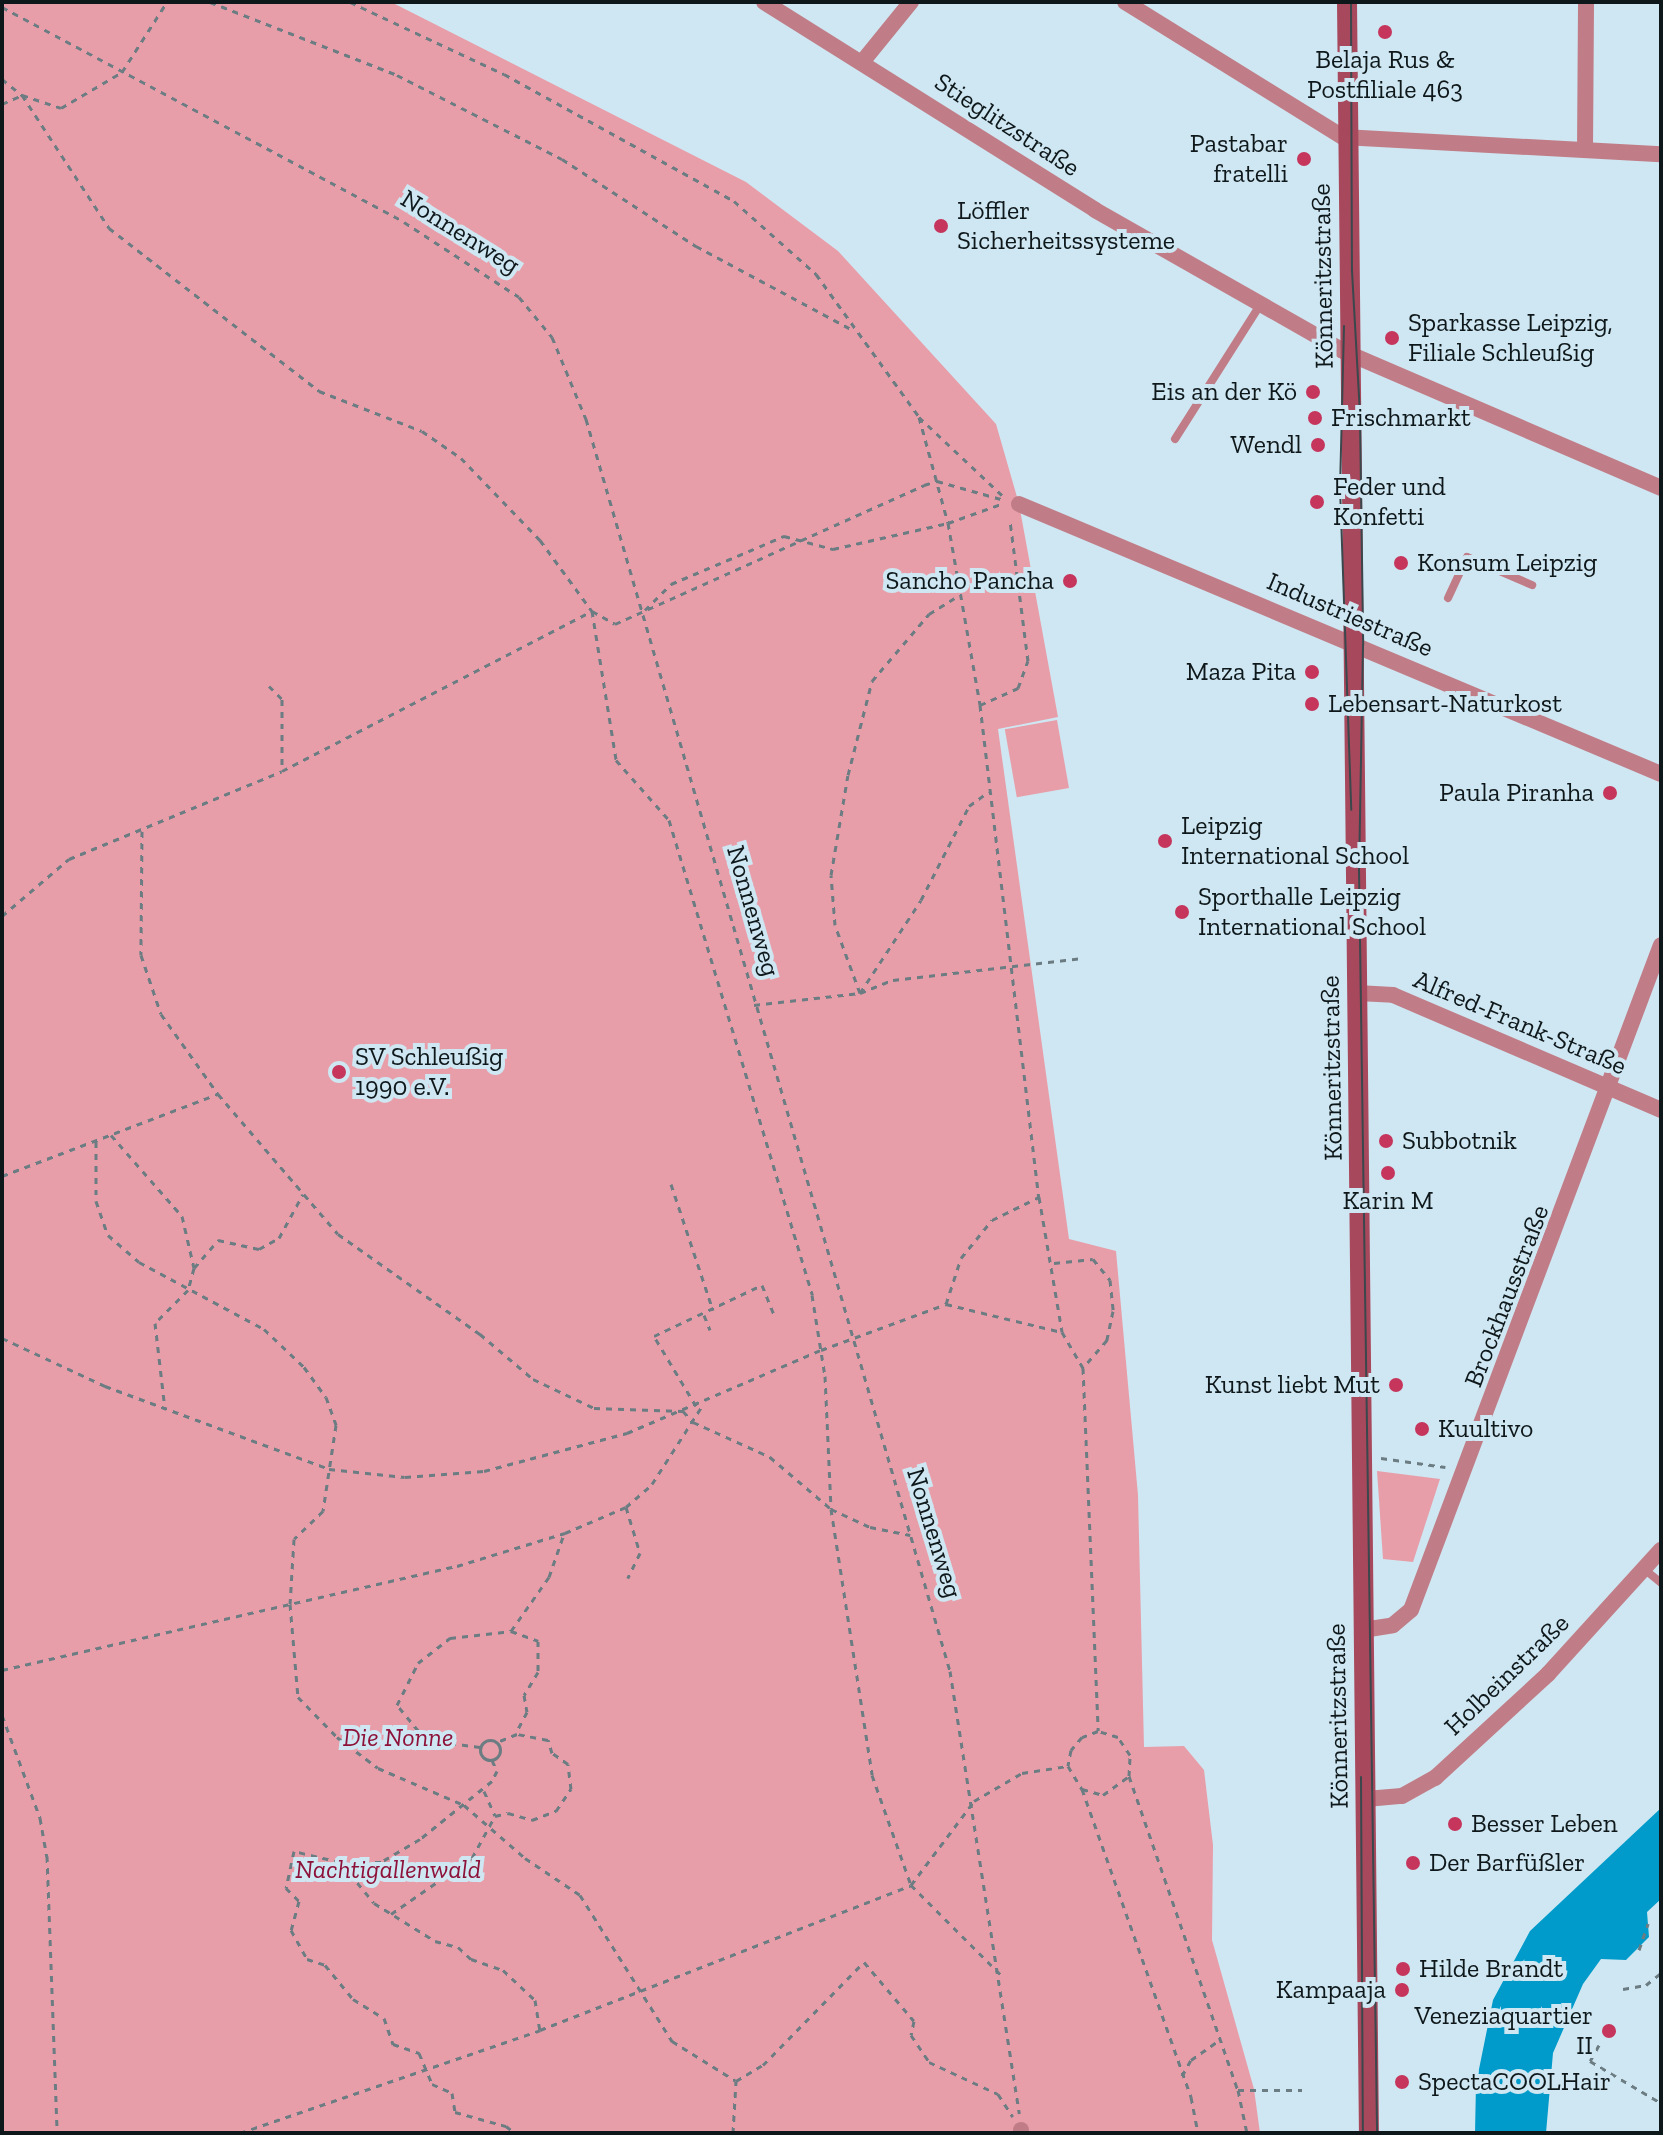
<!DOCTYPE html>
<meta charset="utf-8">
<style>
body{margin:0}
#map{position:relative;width:1663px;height:2135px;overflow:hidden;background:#cfe7f2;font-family:"Zilla Slab",serif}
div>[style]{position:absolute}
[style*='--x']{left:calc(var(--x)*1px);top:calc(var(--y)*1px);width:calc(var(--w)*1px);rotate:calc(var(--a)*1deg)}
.green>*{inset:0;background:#e79ea9;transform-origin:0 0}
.water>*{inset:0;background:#009bca}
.path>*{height:3px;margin-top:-1.5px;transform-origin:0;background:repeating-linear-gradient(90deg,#6b7c82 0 6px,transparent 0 12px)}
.path>.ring{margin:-1.5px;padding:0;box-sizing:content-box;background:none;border:3px solid #6b7c82;border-radius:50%}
.lane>*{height:8px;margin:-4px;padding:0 4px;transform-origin:4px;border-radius:4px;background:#c07d87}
.street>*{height:16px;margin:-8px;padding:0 8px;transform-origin:8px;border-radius:8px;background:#c07d87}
.secondary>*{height:20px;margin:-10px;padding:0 10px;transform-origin:10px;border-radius:10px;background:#a8485c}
.tram>*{height:2px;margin:-1px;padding:0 1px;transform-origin:1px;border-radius:1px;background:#3a474c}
.dots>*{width:22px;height:22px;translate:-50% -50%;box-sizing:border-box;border:4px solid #cfe7f2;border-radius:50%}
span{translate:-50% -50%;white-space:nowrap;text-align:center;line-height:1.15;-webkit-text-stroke:8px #cfe7f2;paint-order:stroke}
.poi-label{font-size:26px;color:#0e171a}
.right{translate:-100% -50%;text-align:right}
.left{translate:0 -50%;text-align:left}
.street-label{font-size:26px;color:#0e171a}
.park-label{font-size:26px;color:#8d1139;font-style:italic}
.frame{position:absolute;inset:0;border:4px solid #0e171a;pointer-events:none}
</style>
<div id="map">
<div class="green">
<i style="clip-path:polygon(2px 2px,391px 2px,746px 182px,838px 251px,996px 424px,1019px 504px,1058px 717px,998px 729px,1069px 1239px,1116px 1251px,1138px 1495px,1144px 1747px,1184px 1746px,1204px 1770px,1213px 1845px,1212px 1940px,1254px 2089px,1260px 2133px,2px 2133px)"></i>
<i style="left:1057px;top:720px;width:69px;height:53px;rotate:80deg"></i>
<i style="clip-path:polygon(1377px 1471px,1440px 1479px,1413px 1562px,1383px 1559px)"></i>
</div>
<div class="water">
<i style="clip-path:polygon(1661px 1808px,1661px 1899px,1647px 1912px,1649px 1937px,1626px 1960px,1601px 1959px,1583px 1984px,1553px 2053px,1546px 2133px,1475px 2133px,1476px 2084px,1493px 2000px,1530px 1931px)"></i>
</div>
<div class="path">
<i style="--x:210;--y:2;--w:201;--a:21.3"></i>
<i style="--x:397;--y:75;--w:185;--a:27"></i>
<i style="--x:562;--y:159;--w:160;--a:33"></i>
<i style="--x:696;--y:246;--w:176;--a:28.2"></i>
<i style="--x:350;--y:2;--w:170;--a:25.1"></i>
<i style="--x:504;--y:74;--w:263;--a:28.9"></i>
<i style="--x:734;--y:201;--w:110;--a:41.7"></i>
<i style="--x:816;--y:274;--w:176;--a:54.2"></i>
<i style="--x:919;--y:417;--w:118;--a:43.3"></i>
<i style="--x:2;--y:7;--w:456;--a:28.1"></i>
<i style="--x:404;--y:222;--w:137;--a:33.1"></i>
<i style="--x:519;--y:297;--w:52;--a:50.5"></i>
<i style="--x:552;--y:337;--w:89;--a:67.5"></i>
<i style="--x:586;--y:419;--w:1304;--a:73.79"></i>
<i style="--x:950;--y:1671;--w:448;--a:81.1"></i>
<i style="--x:2;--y:79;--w:26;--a:39"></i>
<i style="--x:22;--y:95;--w:159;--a:56.8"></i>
<i style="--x:109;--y:228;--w:266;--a:37.8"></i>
<i style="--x:319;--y:391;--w:110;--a:21.2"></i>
<i style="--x:422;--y:431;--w:47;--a:34.7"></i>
<i style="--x:461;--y:458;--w:114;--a:46.1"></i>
<i style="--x:540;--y:540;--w:88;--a:53.8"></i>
<i style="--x:592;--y:611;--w:151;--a:80.8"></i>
<i style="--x:616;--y:760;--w:80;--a:48.5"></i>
<i style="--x:669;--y:820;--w:496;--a:73.2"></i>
<i style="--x:812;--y:1295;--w:82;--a:80.9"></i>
<i style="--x:825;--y:1376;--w:133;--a:87.4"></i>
<i style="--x:831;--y:1509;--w:269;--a:81.2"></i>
<i style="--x:872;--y:1775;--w:117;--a:70.5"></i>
<i style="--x:911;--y:1885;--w:127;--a:45"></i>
<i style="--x:2;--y:104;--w:22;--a:-24"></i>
<i style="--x:22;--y:95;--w:41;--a:18.4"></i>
<i style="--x:61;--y:108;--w:71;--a:-30.5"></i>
<i style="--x:122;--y:72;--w:83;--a:-57.3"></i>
<i style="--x:919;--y:417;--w:110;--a:74.7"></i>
<i style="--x:948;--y:523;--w:185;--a:80"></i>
<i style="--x:980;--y:705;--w:496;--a:83.2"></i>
<i style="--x:1039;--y:1197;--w:137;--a:80.3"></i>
<i style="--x:1062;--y:1332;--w:42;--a:59.7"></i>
<i style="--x:1083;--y:1368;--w:363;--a:87.6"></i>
<i style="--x:645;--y:610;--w:37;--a:-45"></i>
<i style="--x:671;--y:584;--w:123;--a:-23"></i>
<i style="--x:784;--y:536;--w:51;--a:14.9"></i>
<i style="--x:833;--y:549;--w:118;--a:-12.7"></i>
<i style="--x:948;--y:523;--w:56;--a:-19.7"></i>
<i style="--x:269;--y:686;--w:18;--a:45"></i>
<i style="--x:282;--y:699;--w:72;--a:90"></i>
<i style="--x:980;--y:705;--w:42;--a:-24.1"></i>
<i style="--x:1018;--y:688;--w:29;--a:-70"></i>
<i style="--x:1028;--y:661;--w:142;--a:-97.3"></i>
<i style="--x:142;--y:831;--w:124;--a:90.5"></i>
<i style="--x:141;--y:955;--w:62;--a:71.3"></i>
<i style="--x:161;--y:1014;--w:98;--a:54.5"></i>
<i style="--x:218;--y:1094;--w:184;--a:49.4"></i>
<i style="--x:338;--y:1234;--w:174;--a:35.2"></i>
<i style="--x:480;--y:1334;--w:70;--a:40.3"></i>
<i style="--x:533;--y:1379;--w:68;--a:25.4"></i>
<i style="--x:594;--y:1408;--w:89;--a:1.9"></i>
<i style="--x:683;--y:1411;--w:15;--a:48"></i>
<i style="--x:693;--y:1422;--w:85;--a:24.4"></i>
<i style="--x:770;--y:1457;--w:80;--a:40.4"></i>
<i style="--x:831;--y:1509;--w:43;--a:24.8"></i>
<i style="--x:870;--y:1527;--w:41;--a:11.3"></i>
<i style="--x:2;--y:916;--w:88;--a:-40.4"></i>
<i style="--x:69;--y:859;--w:230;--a:-22.4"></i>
<i style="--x:282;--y:771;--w:349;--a:-27.3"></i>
<i style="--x:592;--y:611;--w:26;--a:29"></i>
<i style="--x:615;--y:624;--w:339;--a:-24.2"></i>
<i style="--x:924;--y:485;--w:14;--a:-17"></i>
<i style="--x:937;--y:481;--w:70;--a:15.8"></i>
<i style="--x:860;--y:993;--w:72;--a:-110.2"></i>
<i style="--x:835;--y:925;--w:50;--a:-94.6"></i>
<i style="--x:831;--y:875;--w:101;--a:-80.4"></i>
<i style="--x:848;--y:775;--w:97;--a:-75.7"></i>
<i style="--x:872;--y:681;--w:88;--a:-49.6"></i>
<i style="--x:929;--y:614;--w:36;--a:-32"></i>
<i style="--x:860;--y:993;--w:111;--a:-56.7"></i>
<i style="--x:921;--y:900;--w:106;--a:-62.9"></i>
<i style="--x:969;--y:806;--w:24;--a:-36"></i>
<i style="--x:754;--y:1005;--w:107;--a:-6.5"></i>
<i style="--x:860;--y:993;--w:35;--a:-22"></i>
<i style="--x:893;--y:980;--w:191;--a:-6.6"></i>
<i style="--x:111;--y:1135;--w:108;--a:48.8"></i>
<i style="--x:182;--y:1216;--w:53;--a:77"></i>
<i style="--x:194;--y:1268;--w:23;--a:105"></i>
<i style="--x:188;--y:1290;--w:47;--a:135"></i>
<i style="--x:155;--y:1323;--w:87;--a:83.4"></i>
<i style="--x:96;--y:1141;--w:60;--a:90"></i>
<i style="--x:96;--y:1201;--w:36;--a:71"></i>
<i style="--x:108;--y:1235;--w:41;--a:41.1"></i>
<i style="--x:139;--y:1262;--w:142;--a:28.2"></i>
<i style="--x:264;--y:1329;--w:55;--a:43.5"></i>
<i style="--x:304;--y:1367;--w:37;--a:54"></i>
<i style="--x:326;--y:1397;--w:30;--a:70"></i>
<i style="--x:336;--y:1425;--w:87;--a:98.6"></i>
<i style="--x:323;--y:1511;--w:40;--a:136"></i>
<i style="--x:294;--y:1539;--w:65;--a:93.5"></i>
<i style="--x:290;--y:1604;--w:93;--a:85.1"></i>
<i style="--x:298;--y:1697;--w:56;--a:45.7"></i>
<i style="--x:337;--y:1737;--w:51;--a:37.1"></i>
<i style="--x:378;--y:1768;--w:94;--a:23.3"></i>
<i style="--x:464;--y:1805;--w:81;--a:41"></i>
<i style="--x:525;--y:1858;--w:66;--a:33.9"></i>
<i style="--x:580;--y:1895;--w:173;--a:57.8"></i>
<i style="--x:672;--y:2041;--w:75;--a:32"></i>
<i style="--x:2;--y:1176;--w:231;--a:-20.8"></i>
<i style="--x:671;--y:1184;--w:133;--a:71.6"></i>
<i style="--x:1054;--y:1263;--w:39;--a:-6"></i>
<i style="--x:1093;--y:1259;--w:27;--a:51"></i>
<i style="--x:1110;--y:1280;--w:31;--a:84"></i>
<i style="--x:1113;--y:1311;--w:30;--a:102"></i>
<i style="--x:1107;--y:1340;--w:37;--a:131"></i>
<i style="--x:194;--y:1268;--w:37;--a:-49"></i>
<i style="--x:218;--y:1240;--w:42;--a:12.4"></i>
<i style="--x:259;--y:1249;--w:23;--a:-29"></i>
<i style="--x:279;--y:1238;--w:50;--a:-61.4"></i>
<i style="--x:946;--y:1304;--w:48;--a:-71.9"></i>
<i style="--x:961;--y:1258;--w:49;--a:-50.8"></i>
<i style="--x:992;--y:1220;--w:52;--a:-26.1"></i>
<i style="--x:704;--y:1315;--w:16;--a:68"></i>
<i style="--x:2;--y:1338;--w:114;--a:25"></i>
<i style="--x:105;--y:1386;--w:239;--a:20.3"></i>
<i style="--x:329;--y:1469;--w:76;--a:6"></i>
<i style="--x:405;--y:1477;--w:79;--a:-4.3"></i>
<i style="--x:484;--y:1471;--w:148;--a:-14.9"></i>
<i style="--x:627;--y:1433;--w:211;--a:-23.2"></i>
<i style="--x:821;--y:1350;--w:133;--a:-20.2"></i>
<i style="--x:946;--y:1304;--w:119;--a:13.6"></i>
<i style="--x:696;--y:1406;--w:82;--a:-121"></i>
<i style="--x:654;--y:1336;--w:119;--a:-25.3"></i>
<i style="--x:762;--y:1285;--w:31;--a:68"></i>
<i style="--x:1381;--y:1458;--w:65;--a:8"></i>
<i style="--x:626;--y:1507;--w:48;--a:73.1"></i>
<i style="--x:640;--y:1553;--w:28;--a:116"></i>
<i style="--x:511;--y:1631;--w:29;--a:20"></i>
<i style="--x:538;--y:1641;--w:31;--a:90"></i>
<i style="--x:538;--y:1672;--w:27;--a:121"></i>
<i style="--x:524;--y:1695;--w:17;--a:80"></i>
<i style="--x:527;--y:1712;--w:24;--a:118"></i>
<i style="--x:2;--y:1670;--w:467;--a:-12.9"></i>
<i style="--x:457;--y:1566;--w:113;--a:-17"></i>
<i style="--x:565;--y:1533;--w:66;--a:-23.1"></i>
<i style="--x:626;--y:1507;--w:35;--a:-41"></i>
<i style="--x:652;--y:1484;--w:96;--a:-57.3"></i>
<i style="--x:2;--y:1715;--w:110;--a:69.7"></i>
<i style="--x:40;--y:1818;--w:39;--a:80"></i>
<i style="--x:47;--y:1856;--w:277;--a:87.9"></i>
<i class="ring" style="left:480px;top:1740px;width:17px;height:17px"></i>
<i style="--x:480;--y:1747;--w:54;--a:-172.6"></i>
<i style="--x:426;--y:1740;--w:45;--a:-129.6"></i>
<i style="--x:397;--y:1705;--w:47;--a:-63.4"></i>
<i style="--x:418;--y:1663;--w:41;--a:-38"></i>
<i style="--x:450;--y:1638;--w:61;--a:-6.5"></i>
<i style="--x:511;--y:1631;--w:66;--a:-54.9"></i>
<i style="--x:549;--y:1577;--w:46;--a:-70.8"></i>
<i style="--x:492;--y:1760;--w:12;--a:66"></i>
<i style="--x:497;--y:1771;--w:11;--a:117"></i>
<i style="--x:492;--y:1781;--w:92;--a:141.1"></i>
<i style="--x:420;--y:1839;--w:45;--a:149.5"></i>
<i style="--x:381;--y:1862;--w:41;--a:180"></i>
<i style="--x:340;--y:1862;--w:47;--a:-166.6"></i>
<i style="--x:294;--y:1851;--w:38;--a:102"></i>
<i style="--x:286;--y:1888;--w:18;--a:45"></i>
<i style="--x:299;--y:1901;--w:30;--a:105"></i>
<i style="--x:291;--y:1930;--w:33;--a:61"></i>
<i style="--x:307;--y:1959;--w:19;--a:18"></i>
<i style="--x:325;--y:1965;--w:44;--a:50.5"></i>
<i style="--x:353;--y:1999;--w:36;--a:32"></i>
<i style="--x:384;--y:2018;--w:28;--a:71"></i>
<i style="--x:393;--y:2044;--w:28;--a:19"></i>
<i style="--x:419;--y:2053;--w:34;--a:67"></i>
<i style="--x:432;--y:2084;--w:22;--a:24"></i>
<i style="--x:452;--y:2093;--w:19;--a:81"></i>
<i style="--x:455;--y:2112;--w:53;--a:15.4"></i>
<i style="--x:506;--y:2126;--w:11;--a:38"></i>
<i style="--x:1129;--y:1776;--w:332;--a:70.9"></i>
<i style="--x:1238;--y:2090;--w:44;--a:78.2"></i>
<i style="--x:1082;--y:1789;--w:22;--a:16"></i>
<i style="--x:1103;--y:1795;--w:32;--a:-36"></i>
<i style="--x:1129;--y:1776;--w:21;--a:-87"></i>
<i style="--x:1130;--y:1755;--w:22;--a:-124"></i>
<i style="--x:1118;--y:1737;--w:21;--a:-163"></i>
<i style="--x:1098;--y:1731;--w:17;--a:159"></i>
<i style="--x:1082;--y:1737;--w:17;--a:130"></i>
<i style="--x:1071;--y:1750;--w:16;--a:101"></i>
<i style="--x:1068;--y:1766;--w:27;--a:59"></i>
<i style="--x:1082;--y:1789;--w:327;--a:70.5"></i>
<i style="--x:1191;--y:2097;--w:37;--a:79"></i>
<i style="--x:484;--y:1791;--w:27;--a:66"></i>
<i style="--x:342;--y:1864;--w:50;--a:50.6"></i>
<i style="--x:374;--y:1903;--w:72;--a:31.9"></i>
<i style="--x:435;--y:1941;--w:24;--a:15"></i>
<i style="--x:458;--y:1947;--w:18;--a:43"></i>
<i style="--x:471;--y:1959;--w:34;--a:19"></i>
<i style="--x:503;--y:1970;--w:44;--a:43.2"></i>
<i style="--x:535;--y:2000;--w:30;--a:81"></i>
<i style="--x:391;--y:1914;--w:98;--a:-34.7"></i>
<i style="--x:472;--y:1858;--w:48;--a:-61.3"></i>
<i style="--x:495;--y:1816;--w:13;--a:-13"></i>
<i style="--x:508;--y:1813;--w:25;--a:16"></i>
<i style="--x:532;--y:1820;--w:26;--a:-21"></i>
<i style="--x:556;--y:1811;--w:27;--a:-56"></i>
<i style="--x:571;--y:1789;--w:25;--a:-97"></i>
<i style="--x:568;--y:1764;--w:19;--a:-145"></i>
<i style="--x:552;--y:1753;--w:14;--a:-107"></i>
<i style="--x:548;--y:1740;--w:32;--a:-169"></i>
<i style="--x:517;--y:1734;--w:22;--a:158"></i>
<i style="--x:1639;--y:1950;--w:28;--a:-71"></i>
<i style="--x:1623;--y:1989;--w:23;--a:-10"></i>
<i style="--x:1646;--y:1985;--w:19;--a:-39"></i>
<i style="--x:1599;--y:2045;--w:18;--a:119"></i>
<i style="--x:1590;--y:2061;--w:82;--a:30.6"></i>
<i style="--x:1182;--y:2076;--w:18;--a:-61"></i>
<i style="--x:1191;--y:2060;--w:33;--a:-35"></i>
<i style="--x:736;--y:2081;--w:31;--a:-31"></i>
<i style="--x:763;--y:2065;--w:144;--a:-45.6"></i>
<i style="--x:864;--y:1962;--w:77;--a:49.7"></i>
<i style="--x:914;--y:2021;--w:14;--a:102"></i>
<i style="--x:911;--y:2035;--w:32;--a:56"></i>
<i style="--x:929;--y:2062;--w:76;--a:24.9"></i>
<i style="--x:998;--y:2094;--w:27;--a:57"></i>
<i style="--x:1238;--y:2090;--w:64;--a:0"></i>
<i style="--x:240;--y:2133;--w:317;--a:-18.9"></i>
<i style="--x:540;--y:2030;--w:398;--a:-21.3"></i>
<i style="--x:911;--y:1885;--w:105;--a:-53.1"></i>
<i style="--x:974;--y:1801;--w:56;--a:-30.3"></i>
<i style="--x:1022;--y:1773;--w:47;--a:-8.7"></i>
<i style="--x:733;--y:2133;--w:52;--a:-86.7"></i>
</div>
<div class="lane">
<i style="--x:1175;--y:439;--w:159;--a:-57.6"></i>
<i style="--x:1448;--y:598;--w:45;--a:-65.1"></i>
<i style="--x:1467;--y:557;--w:71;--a:23.3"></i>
<i style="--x:1644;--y:1569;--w:22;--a:39"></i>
</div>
<div class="street">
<i style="--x:764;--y:2;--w:391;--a:32.1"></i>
<i style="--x:1095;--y:210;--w:285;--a:29.6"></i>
<i style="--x:1343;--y:351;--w:346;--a:23.3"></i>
<i style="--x:1125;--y:2;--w:256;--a:31.8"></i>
<i style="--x:1343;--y:137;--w:318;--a:3.1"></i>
<i style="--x:863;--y:61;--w:76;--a:-50.9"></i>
<i style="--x:1585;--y:150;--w:148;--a:-89.6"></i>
<i style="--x:1019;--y:504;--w:696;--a:22.81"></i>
<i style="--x:1357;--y:993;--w:36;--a:3"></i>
<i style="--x:1393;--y:995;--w:292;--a:23.2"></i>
<i style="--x:1363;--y:1630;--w:30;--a:-9"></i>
<i style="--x:1393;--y:1625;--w:23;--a:-40"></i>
<i style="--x:1411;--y:1610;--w:710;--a:-69.4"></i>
<i style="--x:1366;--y:1799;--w:36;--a:-5"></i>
<i style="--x:1402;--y:1796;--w:38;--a:-29"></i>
<i style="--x:1435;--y:1778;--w:154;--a:-42.6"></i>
<i style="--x:1548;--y:1674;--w:168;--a:-47.7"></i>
<i style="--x:1021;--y:2130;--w:3;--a:90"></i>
</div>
<div class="secondary">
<i style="--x:1347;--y:2;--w:2131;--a:89.41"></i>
</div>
<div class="tram">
<i style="--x:1351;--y:2;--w:269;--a:89.8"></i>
<i style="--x:1352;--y:271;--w:145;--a:86.8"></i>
<i style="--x:1360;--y:416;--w:229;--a:89.2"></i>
<i style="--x:1363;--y:645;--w:224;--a:91"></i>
<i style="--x:1359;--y:869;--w:1264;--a:89.18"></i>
<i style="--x:1344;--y:326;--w:161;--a:91.4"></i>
<i style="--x:1340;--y:487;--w:323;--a:88"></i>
<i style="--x:1361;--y:1777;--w:356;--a:89.7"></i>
</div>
<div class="dots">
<i style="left:1385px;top:32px;background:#c6365c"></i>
<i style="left:1304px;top:159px;background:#c6365c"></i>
<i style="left:941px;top:226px;background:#c6365c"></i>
<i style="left:1392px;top:338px;background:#c6365c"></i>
<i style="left:1313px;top:392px;background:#c6365c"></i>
<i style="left:1315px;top:418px;background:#c6365c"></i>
<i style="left:1318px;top:445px;background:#c6365c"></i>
<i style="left:1317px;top:502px;background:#c6365c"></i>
<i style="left:1401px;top:563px;background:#c6365c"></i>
<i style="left:1070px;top:581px;background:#c6365c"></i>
<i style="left:1312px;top:672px;background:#c6365c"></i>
<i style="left:1312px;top:704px;background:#c6365c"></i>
<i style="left:1610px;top:793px;background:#c6365c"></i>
<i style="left:1165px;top:841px;background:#c6365c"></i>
<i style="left:1182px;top:912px;background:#c6365c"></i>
<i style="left:339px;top:1072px;background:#c6365c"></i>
<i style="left:1386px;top:1141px;background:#c6365c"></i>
<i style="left:1388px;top:1173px;background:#c6365c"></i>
<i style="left:1396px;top:1385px;background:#c6365c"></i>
<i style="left:1422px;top:1429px;background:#c6365c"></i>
<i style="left:1455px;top:1824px;background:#c6365c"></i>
<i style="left:1413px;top:1863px;background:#c6365c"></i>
<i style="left:1403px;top:1969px;background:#c6365c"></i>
<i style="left:1402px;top:1990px;background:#c6365c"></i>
<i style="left:1609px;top:2031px;background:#c6365c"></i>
<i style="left:1402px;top:2082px;background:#c6365c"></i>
</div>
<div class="poi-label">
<span style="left:1385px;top:75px">Belaja Rus &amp;<br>Postfiliale 463</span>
<span class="right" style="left:1288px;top:159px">Pastabar<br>fratelli</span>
<span class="left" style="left:957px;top:226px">Löffler<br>Sicherheitssysteme</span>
<span class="left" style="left:1408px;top:338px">Sparkasse Leipzig,<br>Filiale Schleußig</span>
<span class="right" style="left:1297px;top:392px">Eis an der Kö</span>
<span class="left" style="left:1331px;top:418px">Frischmarkt</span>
<span class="right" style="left:1302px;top:445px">Wendl</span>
<span class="left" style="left:1333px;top:502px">Feder und<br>Konfetti</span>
<span class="left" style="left:1417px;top:563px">Konsum Leipzig</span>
<span class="right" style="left:1054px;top:581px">Sancho Pancha</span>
<span class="right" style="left:1296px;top:672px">Maza Pita</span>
<span class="left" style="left:1328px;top:704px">Lebensart-Naturkost</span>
<span class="right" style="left:1594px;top:793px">Paula Piranha</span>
<span class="left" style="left:1181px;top:841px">Leipzig<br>International School</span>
<span class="left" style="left:1198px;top:912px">Sporthalle Leipzig<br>International School</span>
<span class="left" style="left:355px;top:1072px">SV Schleußig<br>1990 e.V.</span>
<span class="left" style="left:1402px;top:1141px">Subbotnik</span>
<span style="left:1388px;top:1201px">Karin M</span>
<span class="right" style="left:1380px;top:1385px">Kunst liebt Mut</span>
<span class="left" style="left:1438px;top:1429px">Kuultivo</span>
<span class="left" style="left:1471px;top:1824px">Besser Leben</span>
<span class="left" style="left:1429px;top:1863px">Der Barfüßler</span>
<span class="left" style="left:1419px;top:1969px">Hilde Brandt</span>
<span class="right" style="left:1386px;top:1990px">Kampaaja</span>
<span class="right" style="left:1593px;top:2031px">Veneziaquartier<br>II</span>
<span class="left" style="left:1418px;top:2082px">SpectaCOOLHair</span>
</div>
<div class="street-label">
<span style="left:1007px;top:125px;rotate:33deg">Stieglitzstraße</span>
<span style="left:460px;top:232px;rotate:32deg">Nonnenweg</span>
<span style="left:1323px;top:276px;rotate:-91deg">Könneritzstraße</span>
<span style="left:1350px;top:615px;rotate:23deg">Industriestraße</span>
<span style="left:753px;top:911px;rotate:74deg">Nonnenweg</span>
<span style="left:1520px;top:1023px;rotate:23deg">Alfred-Frank-Straße</span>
<span style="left:1332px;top:1068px;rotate:-91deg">Könneritzstraße</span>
<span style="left:1507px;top:1296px;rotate:-69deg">Brockhausstraße</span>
<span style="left:934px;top:1533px;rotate:73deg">Nonnenweg</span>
<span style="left:1507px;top:1675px;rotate:-44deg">Holbeinstraße</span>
<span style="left:1338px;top:1716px;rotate:-91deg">Könneritzstraße</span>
</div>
<div class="park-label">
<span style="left:398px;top:1738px">Die Nonne</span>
<span style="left:388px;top:1870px">Nachtigallenwald</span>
</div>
<div class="frame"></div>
</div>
